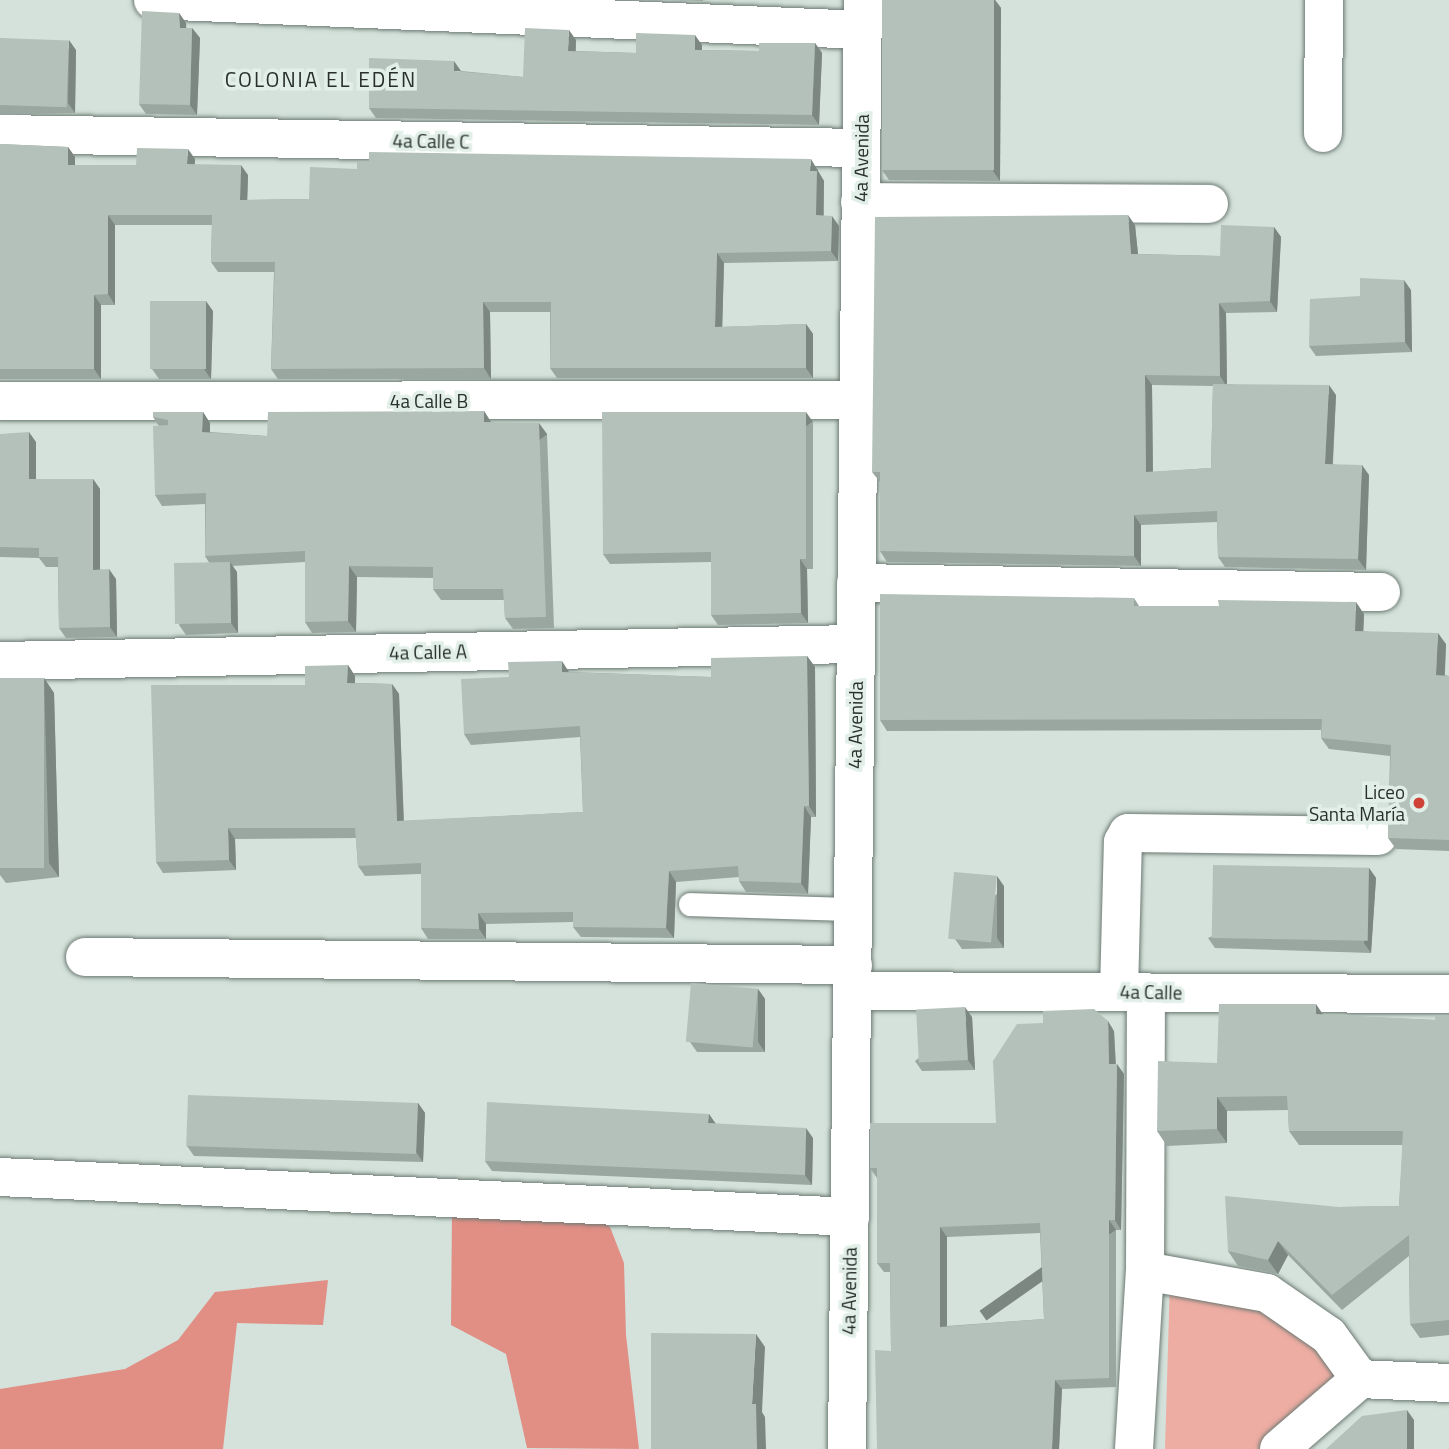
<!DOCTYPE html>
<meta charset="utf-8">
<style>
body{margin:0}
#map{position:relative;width:1449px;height:1449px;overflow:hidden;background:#d4e2db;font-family:"Titillium Web",sans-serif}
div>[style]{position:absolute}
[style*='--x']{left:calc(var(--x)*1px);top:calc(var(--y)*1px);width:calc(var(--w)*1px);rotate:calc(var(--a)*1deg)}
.green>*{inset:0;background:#eeada3}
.forest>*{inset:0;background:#e18f85}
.roads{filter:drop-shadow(0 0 2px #6d7a74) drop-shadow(0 0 2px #6d7a74)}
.lane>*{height:23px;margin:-11.5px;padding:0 11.5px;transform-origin:11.5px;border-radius:11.5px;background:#fff}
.street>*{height:38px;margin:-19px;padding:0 19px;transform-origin:19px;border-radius:19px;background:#fff}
.secondary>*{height:38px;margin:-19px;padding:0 19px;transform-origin:19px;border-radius:19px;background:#fff}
.wall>*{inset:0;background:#9aa6a0}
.shaded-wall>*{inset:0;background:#7d8782;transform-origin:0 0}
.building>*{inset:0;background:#b3c1ba;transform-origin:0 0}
.dots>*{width:19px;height:19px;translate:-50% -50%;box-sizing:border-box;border:4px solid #e1efe8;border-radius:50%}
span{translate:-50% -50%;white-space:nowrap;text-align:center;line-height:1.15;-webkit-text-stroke:7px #e1efe8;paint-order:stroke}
.street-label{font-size:19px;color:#292f2c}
.poi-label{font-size:19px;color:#292f2c}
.right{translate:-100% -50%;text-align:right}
.neighbourhood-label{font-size:21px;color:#292f2c;letter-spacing:2px}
</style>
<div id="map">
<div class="green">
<i style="clip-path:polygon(1170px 1279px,1252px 1286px,1370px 1379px,1260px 1449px,1165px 1449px)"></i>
</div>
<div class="forest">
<i style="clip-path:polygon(452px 1211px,598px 1219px,610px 1227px,624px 1263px,626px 1335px,639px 1449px,527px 1448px,506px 1354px,451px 1325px)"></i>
<i style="clip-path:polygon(328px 1280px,323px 1325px,237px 1323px,223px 1449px,0 1449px,0 1389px,125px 1369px,178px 1340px,215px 1292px)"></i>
</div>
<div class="roads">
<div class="lane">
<i style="--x:690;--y:904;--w:163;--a:1.8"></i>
</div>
<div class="street">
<i style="--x:153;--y:0;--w:710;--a:2.42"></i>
<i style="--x:1323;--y:133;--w:133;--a:-89.6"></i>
<i style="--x:0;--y:134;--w:861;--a:0.93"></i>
<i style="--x:860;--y:202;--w:349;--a:0.3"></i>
<i style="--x:0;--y:401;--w:858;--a:-0.07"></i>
<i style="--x:856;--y:583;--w:525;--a:0.98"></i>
<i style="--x:0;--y:661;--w:856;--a:-1.14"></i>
<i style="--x:85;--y:957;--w:768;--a:0.6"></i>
<i style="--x:852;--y:991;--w:597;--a:0.29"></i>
<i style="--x:1119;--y:991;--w:149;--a:-88.5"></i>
<i style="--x:1123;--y:842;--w:10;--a:-61"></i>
<i style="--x:1128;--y:833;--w:250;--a:0.7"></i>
<i style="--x:0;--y:1177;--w:851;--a:2.69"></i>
<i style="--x:1145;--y:1271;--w:124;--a:10.2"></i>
<i style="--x:1267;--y:1293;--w:75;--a:34.7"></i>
<i style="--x:1329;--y:1336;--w:53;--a:54.2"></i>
<i style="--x:1134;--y:1449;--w:178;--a:-86.5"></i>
<i style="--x:1145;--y:1271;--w:279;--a:-89.8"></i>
<i style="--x:1279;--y:1449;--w:107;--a:-40.8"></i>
<i style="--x:1360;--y:1379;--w:89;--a:2.6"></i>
</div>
<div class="secondary">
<i style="--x:847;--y:1449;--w:1449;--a:-89.37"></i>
</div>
</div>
<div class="wall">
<i style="clip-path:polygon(670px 0,703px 0,703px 1px)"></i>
<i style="clip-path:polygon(882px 0,995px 0,1001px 8px,1000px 181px,889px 180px,882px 170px)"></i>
<i style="clip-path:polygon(179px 13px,186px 23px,186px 28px,192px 28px,200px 38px,197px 115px,146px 114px,139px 104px)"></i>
<i style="clip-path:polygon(0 38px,76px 50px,75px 113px,0 115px)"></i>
<i style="clip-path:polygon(576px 40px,576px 51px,636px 53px,702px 45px,702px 50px,759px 51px,815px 43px,822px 53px,819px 125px,376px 118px,369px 108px,461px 71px,523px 77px)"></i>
<i style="clip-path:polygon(0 144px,68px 147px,75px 157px,75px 165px,136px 165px,195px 159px,195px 165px,248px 175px,247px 200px,309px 199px,357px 169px,818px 169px,818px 171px,824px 181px,824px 216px,839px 226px,838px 261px,724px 263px,722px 327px,806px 324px,813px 334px,813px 378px,557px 378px,550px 368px,550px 312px,490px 312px,491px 379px,278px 379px,271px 369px,274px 272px,218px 272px,211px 262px,212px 225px,115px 225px,115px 305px,101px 305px,101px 379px,0 379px)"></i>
<i style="clip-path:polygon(evenodd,1135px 225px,1138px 254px,1220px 256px,1274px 227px,1281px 237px,1277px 312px,1226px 313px,1227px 384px,1336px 395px,1333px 464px,1369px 475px,1366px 570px,1225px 567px,1218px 557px,1217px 522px,1141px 525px,1141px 566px,887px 562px,880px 551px,880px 482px,872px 472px,1135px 225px,1152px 385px,1213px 386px,1211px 468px,1153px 472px,1152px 385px)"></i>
<i style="clip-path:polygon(1411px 290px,1412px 352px,1316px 356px,1309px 346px,1360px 296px)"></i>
<i style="clip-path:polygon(213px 311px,211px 379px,159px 379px,152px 369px)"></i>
<i style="clip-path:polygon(484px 411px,491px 422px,547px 434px,554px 628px,513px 629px,505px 618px,504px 600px,441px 600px,433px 589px,433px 578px,357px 577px,356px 632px,312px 633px,305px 622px,305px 562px,232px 566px,237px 572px,238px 633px,186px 635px,179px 625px,210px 564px,205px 556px,205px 504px,162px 506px,155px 495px,159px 426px,153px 417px,203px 412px,210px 423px,210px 432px,267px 436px)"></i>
<i style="clip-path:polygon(813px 422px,813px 569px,807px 569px,808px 623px,718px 625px,711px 615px,711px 562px,610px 564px,603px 554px)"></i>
<i style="clip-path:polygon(0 434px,36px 442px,36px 479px,93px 479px,100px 489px,100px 569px,116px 579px,117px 637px,66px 638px,59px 628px,58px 567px,46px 567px,39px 558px,0 557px)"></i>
<i style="clip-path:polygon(1134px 598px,1139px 606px,1364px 614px,1363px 631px,1446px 644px,1445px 675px,1449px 676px,1449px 851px,1396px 849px,1388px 838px,1390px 756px,1329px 749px,1321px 738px,1321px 730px,887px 731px,880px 720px)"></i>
<i style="clip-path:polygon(807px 656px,815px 667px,816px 817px,811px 817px,808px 894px,746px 892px,739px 881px,739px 877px,676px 882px,674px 938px,581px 937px,573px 927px,573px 922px,486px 924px,486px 939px,428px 939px,421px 928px,421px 874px,365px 876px,358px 866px,356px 838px,235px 839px,236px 870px,163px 873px,156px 862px,305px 685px,348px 665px,355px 676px,355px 683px,392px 684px,399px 694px,404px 821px,583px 812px,580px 737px,471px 745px,464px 734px,509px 677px,569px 672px,711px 677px)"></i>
<i style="clip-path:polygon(0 678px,44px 678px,54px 693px,59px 877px,6px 883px,0 875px)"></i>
<i style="clip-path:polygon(1369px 868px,1376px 878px,1371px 953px,1215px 948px,1208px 938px)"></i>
<i style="clip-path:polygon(1004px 886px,1004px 948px,962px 949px,955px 939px)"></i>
<i style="clip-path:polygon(758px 989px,765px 999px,765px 1052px,697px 1052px,690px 1042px)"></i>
<i style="clip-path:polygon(1323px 1015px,1435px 1020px,1449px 1015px,1449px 1335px,1420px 1338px,1410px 1324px,1409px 1256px,1342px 1310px,1288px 1255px,1278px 1274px,1238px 1266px,1228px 1251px,1339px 1207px,1399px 1206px,1403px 1145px,1299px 1145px,1289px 1131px,1288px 1110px,1227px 1111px,1227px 1143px,1167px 1146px,1157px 1131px,1217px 1063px)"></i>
<i style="clip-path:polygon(972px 1017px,975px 1070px,922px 1071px,915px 1061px)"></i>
<i style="clip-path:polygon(evenodd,1114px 1031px,1116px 1064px,1124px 1074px,1121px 1230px,1116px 1230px,1116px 1387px,1062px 1389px,1059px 1449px,877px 1449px,891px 1351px,890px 1272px,884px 1272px,877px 1263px,877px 1178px,870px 1168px,996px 1123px,1114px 1031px,1040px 1233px,1044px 1319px,947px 1326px,947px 1237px,1040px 1233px)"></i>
<i style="clip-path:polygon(418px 1103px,425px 1113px,423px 1162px,194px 1156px,187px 1146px)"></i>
<i style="clip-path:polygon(709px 1114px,715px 1124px,813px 1138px,812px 1185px,492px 1171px,485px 1161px)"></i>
</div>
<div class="shaded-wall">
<i style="clip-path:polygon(994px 0,995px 0,1001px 8px,1000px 181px,993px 171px)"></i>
<i style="clip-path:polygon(179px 13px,186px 23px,187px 38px,180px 28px)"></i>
<i style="clip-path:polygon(192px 28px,200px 38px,197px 115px,190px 105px)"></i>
<i style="clip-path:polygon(569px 30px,576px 40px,575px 61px,568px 51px)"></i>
<i style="clip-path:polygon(695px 35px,702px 45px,702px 60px,695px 50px)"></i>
<i style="clip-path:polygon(69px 40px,76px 50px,75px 113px,68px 103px)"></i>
<i style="clip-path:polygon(815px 43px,822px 53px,819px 125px,812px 115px)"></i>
<i style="clip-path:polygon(454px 61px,461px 71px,454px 71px)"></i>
<i style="clip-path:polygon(68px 147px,75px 157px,75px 175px,68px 165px)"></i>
<i style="clip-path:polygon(188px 149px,195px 159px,194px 175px,187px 164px)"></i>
<i style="clip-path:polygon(811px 159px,824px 181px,823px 226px,816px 215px,810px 171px)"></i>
<i style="clip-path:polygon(241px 165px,248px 175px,247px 210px,240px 200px)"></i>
<i style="clip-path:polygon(108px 215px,115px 225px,115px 305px,108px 294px)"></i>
<i style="clip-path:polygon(1128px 215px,1135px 225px,1139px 264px,1131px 254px)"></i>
<i style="clip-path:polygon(832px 216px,839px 226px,838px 261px,831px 251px)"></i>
<i style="clip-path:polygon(1274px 227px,1281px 237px,1277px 312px,1270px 301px)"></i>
<i style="clip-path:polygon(717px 253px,724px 263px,722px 337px,715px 327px)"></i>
<i style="clip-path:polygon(1404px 280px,1411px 290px,1412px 352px,1405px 342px)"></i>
<i style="clip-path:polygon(94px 295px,101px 305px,101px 379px,94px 369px)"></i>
<i style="clip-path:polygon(206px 301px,213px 311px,211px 379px,204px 369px)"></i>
<i style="clip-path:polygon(483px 302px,490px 312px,491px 379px,484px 368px)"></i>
<i style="clip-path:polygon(1219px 303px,1226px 313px,1227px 387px,1220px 376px)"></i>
<i style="clip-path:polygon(806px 324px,813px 334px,813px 378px,806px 368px)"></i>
<i style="clip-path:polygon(1145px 375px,1152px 385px,1153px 483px,1146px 472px)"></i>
<i style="clip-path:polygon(1329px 385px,1336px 395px,1332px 475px,1325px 464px)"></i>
<i style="clip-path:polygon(484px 411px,491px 422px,484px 422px)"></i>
<i style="clip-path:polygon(203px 412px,210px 423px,210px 443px,202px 432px)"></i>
<i style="left:806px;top:412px;width:12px;height:147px;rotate:55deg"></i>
<i style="left:539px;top:423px;width:14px;height:194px;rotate:54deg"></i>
<i style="clip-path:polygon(29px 432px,36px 442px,36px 489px,29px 479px)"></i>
<i style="clip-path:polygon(1362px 465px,1369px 475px,1366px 570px,1358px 559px)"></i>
<i style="clip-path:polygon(93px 479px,100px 489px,100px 580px,93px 570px)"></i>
<i style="clip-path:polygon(1134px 515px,1141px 525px,1141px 566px,1134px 556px)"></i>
<i style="clip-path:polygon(800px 559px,807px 569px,808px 623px,801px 613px)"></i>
<i style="clip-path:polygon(230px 562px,237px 572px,238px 633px,231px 623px)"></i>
<i style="clip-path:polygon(349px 566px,357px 577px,356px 632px,348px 621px)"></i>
<i style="clip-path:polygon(109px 569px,116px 579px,117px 637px,110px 627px)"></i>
<i style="clip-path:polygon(1356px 602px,1364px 614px,1363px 642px,1355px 631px)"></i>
<i style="clip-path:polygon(1438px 633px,1446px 644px,1444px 687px,1436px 675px)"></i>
<i style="clip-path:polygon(807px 656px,815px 667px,816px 817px,809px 806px)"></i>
<i style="clip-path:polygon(562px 661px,569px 672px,569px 683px,562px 672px)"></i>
<i style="clip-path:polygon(348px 665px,355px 676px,355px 694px,347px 683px)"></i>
<i style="clip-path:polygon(44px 678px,54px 693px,59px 877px,49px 863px)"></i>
<i style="clip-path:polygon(392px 684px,399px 694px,404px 832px,397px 821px)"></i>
<i style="clip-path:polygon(804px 806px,811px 817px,808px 894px,801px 883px)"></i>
<i style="clip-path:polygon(228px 828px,235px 839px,236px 870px,229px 860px)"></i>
<i style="clip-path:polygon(1369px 868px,1376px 878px,1371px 953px,1364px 943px)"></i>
<i style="clip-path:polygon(669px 871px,676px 882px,674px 938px,666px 928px)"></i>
<i style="clip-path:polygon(997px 876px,1004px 886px,1004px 948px,997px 938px)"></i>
<i style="clip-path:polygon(478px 913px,486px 924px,486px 939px,479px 929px)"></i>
<i style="clip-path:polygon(758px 989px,765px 999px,765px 1052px,758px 1042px)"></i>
<i style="clip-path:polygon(1316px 1004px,1326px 1019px,1316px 1014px)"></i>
<i style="clip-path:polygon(965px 1007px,972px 1017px,975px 1070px,968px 1060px)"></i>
<i style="clip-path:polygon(1108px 1021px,1114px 1031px,1116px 1074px,1109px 1064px)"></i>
<i style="clip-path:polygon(1117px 1064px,1124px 1074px,1121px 1230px,1115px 1220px)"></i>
<i style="clip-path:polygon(1217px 1097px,1227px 1111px,1227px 1143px,1217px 1129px)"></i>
<i style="clip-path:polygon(418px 1103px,425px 1113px,423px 1162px,416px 1152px)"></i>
<i style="clip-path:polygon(709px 1114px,716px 1124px,708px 1123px)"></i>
<i style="clip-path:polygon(806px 1128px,813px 1138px,812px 1185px,805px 1175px)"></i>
<i style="left:1109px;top:1220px;width:12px;height:158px;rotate:55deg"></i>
<i style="clip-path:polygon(940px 1227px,947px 1237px,947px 1336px,940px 1327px)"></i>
<i style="clip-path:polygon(1278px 1241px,1288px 1255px,1278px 1274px,1268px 1260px)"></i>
<i style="clip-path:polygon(756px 1334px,765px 1347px,762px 1412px,765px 1417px,766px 1449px,757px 1449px,752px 1404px)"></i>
<i style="clip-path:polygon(1055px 1380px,1062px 1389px,1059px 1449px,1052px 1449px)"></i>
<i style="clip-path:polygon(1407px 1410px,1414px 1420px,1414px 1449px,1407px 1449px)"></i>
</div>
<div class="building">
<i style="left:882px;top:0;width:112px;height:170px"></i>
<i style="clip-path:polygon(142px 11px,179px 13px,180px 28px,192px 28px,190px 105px,139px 104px)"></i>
<i style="clip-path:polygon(525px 28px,569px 30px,568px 51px,636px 53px,636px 33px,695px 35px,695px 50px,759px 51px,759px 43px,815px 43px,812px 115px,369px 108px,369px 58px,454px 61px,454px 71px,523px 77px)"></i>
<i style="left:0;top:38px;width:69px;height:67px;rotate:2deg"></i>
<i style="clip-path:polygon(0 144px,68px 147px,68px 165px,136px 165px,137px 148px,188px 149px,187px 164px,241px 165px,240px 200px,309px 199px,310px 167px,357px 169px,357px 162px,369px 162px,369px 152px,811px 159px,810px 171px,817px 171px,816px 215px,832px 216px,831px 251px,717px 253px,715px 327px,806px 324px,806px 368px,550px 368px,551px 302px,483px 302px,484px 368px,271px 369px,275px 262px,211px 262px,212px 215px,108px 215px,108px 294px,94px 295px,94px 369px,0 369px)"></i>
<i style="clip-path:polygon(1128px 215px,1131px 254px,1220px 256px,1221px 225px,1274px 227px,1270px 301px,1219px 303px,1220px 376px,1145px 375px,1146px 472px,1211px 468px,1213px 384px,1329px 385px,1325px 464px,1362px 465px,1358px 559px,1218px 557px,1217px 511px,1134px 515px,1134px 556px,880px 551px,880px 472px,872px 472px,875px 217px)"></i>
<i style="clip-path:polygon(1360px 278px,1404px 280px,1405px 342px,1309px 346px,1310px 299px,1360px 296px)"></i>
<i style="left:150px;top:301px;width:56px;height:68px"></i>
<i style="clip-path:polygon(484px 411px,484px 422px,539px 423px,546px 617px,505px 618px,503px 589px,433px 589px,433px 567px,349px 566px,348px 621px,305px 622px,305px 551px,205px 556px,206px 493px,155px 495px,153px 426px,168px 425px,168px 420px,153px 417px,153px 412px,203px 412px,202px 432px,267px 436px,268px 412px)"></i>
<i style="clip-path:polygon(602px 412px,806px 412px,806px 559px,800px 559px,801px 613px,711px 615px,711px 552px,603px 554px)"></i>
<i style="clip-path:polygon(29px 432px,29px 479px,93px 479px,93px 570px,109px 569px,110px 627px,59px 628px,58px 557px,39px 557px,39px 548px,0 547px,0 434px)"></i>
<i style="left:230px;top:562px;width:61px;height:56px;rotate:89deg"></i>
<i style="clip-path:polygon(880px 594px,1134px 598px,1134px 606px,1219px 606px,1218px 600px,1356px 602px,1355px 631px,1438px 633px,1436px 675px,1449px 676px,1449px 840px,1388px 838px,1391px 745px,1321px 738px,1322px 719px,880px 720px)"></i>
<i style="clip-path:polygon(807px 656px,809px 806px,804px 806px,801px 883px,739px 881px,738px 866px,669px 871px,666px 928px,573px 927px,573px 912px,478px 913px,479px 929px,421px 928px,421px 863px,358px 866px,355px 828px,228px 828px,229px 860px,156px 862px,151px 685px,305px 685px,305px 666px,348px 665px,347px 683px,392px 684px,397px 821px,583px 812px,580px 726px,464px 734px,461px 679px,509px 677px,508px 662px,562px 661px,562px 672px,711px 677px,711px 658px)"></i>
<i style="left:0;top:678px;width:44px;height:190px"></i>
<i style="left:1213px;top:865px;width:156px;height:73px;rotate:1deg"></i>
<i style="left:954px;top:872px;width:43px;height:67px;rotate:5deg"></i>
<i style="left:691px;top:983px;width:67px;height:59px;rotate:5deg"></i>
<i style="clip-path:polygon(1219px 1004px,1316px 1004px,1316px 1014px,1435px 1020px,1435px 1015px,1449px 1015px,1449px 1320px,1410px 1324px,1409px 1235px,1332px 1295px,1278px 1241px,1268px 1260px,1228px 1251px,1225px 1196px,1339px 1207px,1399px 1206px,1403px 1131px,1289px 1131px,1287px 1096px,1217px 1097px,1217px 1129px,1157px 1131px,1158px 1061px,1217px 1063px)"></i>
<i style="left:965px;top:1007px;width:53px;height:49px;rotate:87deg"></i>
<i style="clip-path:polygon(evenodd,1094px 1009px,1108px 1021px,1109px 1064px,1117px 1064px,1115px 1220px,1109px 1220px,1109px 1378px,1055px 1380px,1052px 1449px,877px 1449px,875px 1350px,891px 1351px,890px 1263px,877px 1263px,877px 1168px,870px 1168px,870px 1123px,996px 1123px,993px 1061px,1017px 1024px,1043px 1023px,1043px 1011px,1094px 1009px,1040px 1223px,1044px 1319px,940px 1327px,940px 1227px,1040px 1223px)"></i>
<i style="left:188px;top:1095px;width:230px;height:51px;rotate:2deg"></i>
<i style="clip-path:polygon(487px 1102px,709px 1114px,708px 1123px,806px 1128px,805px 1175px,485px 1161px)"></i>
<i style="clip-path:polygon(651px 1333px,756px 1334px,752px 1404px,756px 1404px,757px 1449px,651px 1449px)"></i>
<i style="clip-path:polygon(1407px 1410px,1407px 1449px,1326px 1449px,1362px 1416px)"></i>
</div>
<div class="dots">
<i style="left:1419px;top:803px;background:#cf4238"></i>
</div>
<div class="street-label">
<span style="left:431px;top:141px;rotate:1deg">4a Calle C</span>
<span style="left:861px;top:158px;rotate:-89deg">4a Avenida</span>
<span style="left:429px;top:401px">4a Calle B</span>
<span style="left:428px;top:652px;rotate:-1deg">4a Calle A</span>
<span style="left:855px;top:725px;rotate:-89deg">4a Avenida</span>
<span style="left:1151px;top:992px;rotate:1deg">4a Calle</span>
<span style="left:849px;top:1291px;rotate:-89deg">4a Avenida</span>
</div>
<div class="poi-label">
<span class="right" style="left:1405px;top:803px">Liceo<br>Santa María</span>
</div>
<div class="neighbourhood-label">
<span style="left:321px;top:79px">COLONIA EL EDÉN</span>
</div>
</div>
